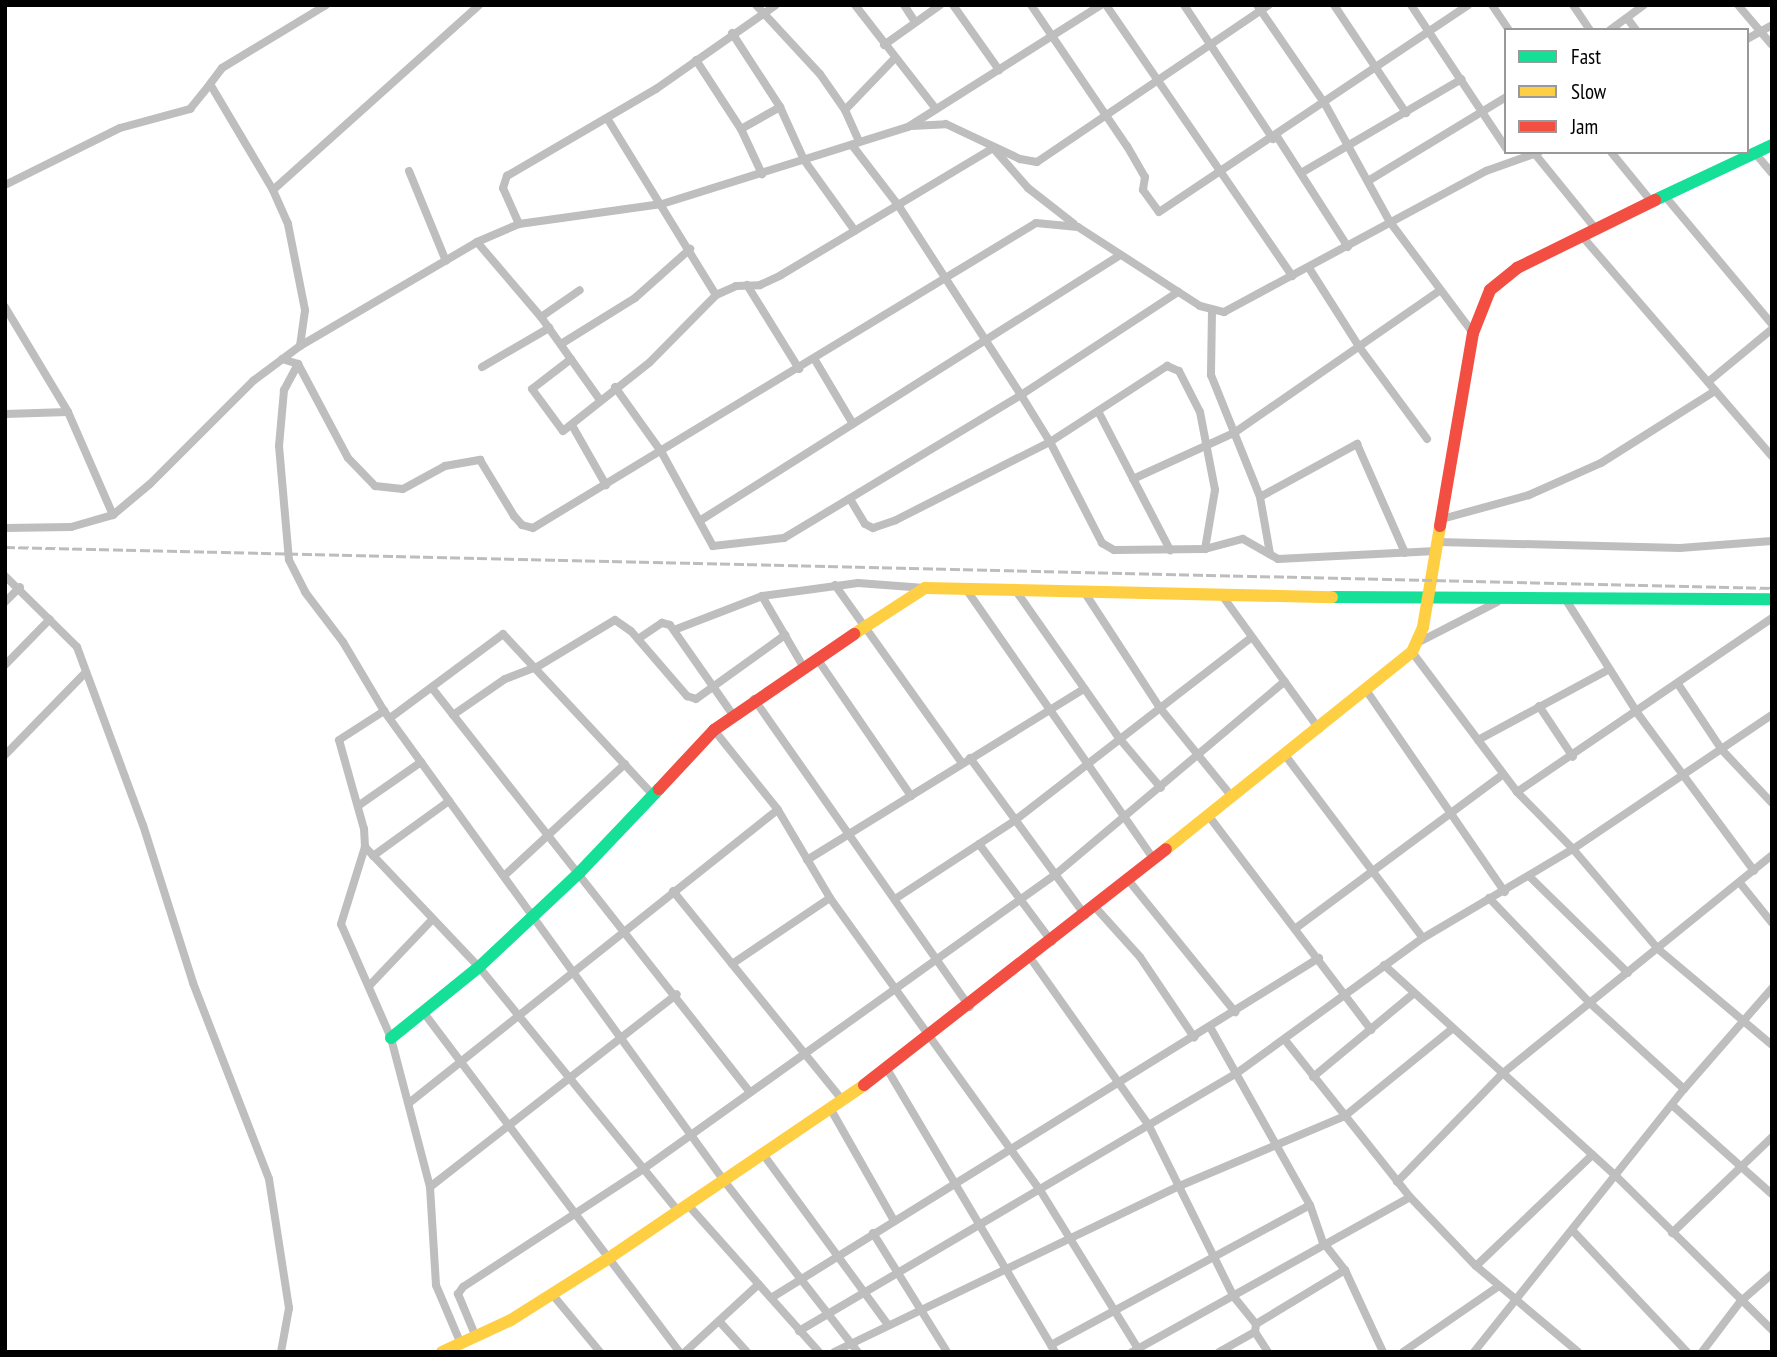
<!DOCTYPE html>
<style>
body{margin:0}
#map{position:relative;width:1777px;height:1357px;overflow:hidden;background:#fff;font-family:"PT Sans Narrow",sans-serif}
div>[style]{position:absolute}
[style*='--x']{left:calc(var(--x)*1px);top:calc(var(--y)*1px);width:calc(var(--w)*1px);rotate:calc(var(--a)*1deg)}
.street>*{height:8px;margin:-4px;padding:0 4px;transform-origin:4px;border-radius:4px;background:#bebebe}
.fast>*{height:12px;margin:-6px;padding:0 6px;transform-origin:6px;border-radius:6px;background:#16e098}
.slow>*{height:12px;margin:-6px;padding:0 6px;transform-origin:6px;border-radius:6px;background:#ffcf43}
.jam>*{height:12px;margin:-6px;padding:0 6px;transform-origin:6px;border-radius:6px;background:#f24e42}
.rail>*{height:2.5px;margin-top:-1.25px;transform-origin:0;background:repeating-linear-gradient(90deg,#bdbdbd 0 10px,transparent 0 13.5px)}
span{translate:-50% -50%;white-space:nowrap;text-align:center;line-height:1.15;-webkit-text-stroke:5px #fff;paint-order:stroke}
.frame{position:absolute;inset:0;border:7px solid #000;pointer-events:none}
.legend{position:absolute;left:1504px;top:28px;width:245px;height:126px;box-sizing:border-box;background:#fff;border:2px solid #999;margin:0;padding:9px 12px;list-style:none;font-size:21px;color:#000}
.legend li{display:flex;align-items:center;gap:14px;height:35px}
.legend b{width:35px;border:2px solid #999}
</style>
<div id="map">
<div class="street">
<i style="--x:756;--y:5;--w:94;--a:47.2"></i>
<i style="--x:820;--y:74;--w:44;--a:55.2"></i>
<i style="--x:845;--y:110;--w:35;--a:66"></i>
<i style="--x:855;--y:5;--w:132;--a:52.1"></i>
<i style="--x:904;--y:5;--w:20;--a:57"></i>
<i style="--x:953;--y:5;--w:80;--a:54.7"></i>
<i style="--x:1031;--y:5;--w:171;--a:55.8"></i>
<i style="--x:1127;--y:146;--w:36;--a:60"></i>
<i style="--x:1145;--y:177;--w:13;--a:99"></i>
<i style="--x:1143;--y:190;--w:27;--a:54"></i>
<i style="--x:1159;--y:212;--w:372;--a:-33.8"></i>
<i style="--x:1106;--y:5;--w:329;--a:55.5"></i>
<i style="--x:1184;--y:5;--w:161;--a:56.4"></i>
<i style="--x:1257;--y:5;--w:120;--a:55.5"></i>
<i style="--x:1325;--y:104;--w:135;--a:61.2"></i>
<i style="--x:1390;--y:222;--w:139;--a:53.2"></i>
<i style="--x:1334;--y:5;--w:130;--a:56.3"></i>
<i style="--x:1411;--y:5;--w:172;--a:56.4"></i>
<i style="--x:1492;--y:5;--w:30;--a:56"></i>
<i style="--x:1573;--y:5;--w:30;--a:56"></i>
<i style="--x:1738;--y:5;--w:52;--a:49.6"></i>
<i style="--x:1627;--y:18;--w:15;--a:53"></i>
<i style="--x:1610;--y:30;--w:42;--a:-36.3"></i>
<i style="--x:732;--y:33;--w:88;--a:57"></i>
<i style="--x:780;--y:107;--w:58;--a:65.6"></i>
<i style="--x:804;--y:160;--w:87;--a:54.3"></i>
<i style="--x:1747;--y:39;--w:29;--a:-29"></i>
<i style="--x:884;--y:45;--w:69;--a:-35.5"></i>
<i style="--x:696;--y:60;--w:82;--a:56.9"></i>
<i style="--x:741;--y:129;--w:50;--a:65"></i>
<i style="--x:845;--y:110;--w:71;--a:-46.1"></i>
<i style="--x:607;--y:118;--w:208;--a:58.4"></i>
<i style="--x:912;--y:126;--w:34;--a:-3"></i>
<i style="--x:946;--y:124;--w:82;--a:25.3"></i>
<i style="--x:1020;--y:159;--w:17;--a:10"></i>
<i style="--x:1037;--y:162;--w:280;--a:-34.1"></i>
<i style="--x:741;--y:129;--w:45;--a:-29.4"></i>
<i style="--x:1276;--y:135;--w:133;--a:57.3"></i>
<i style="--x:994;--y:149;--w:52;--a:48.9"></i>
<i style="--x:1028;--y:188;--w:58;--a:38"></i>
<i style="--x:1611;--y:152;--w:63;--a:50.8"></i>
<i style="--x:1755;--y:153;--w:26;--a:50"></i>
<i style="--x:1535;--y:154;--w:95;--a:51"></i>
<i style="--x:409;--y:171;--w:97;--a:67.7"></i>
<i style="--x:1301;--y:173;--w:186;--a:-30.3"></i>
<i style="--x:1368;--y:181;--w:162;--a:-31.3"></i>
<i style="--x:5;--y:185;--w:128;--a:-26.4"></i>
<i style="--x:120;--y:128;--w:73;--a:-15.2"></i>
<i style="--x:190;--y:109;--w:32;--a:-51"></i>
<i style="--x:273;--y:190;--w:277;--a:-41.9"></i>
<i style="--x:1664;--y:195;--w:168;--a:50.1"></i>
<i style="--x:519;--y:224;--w:39;--a:-114"></i>
<i style="--x:503;--y:188;--w:13;--a:-72"></i>
<i style="--x:507;--y:176;--w:173;--a:-30.3"></i>
<i style="--x:656;--y:89;--w:146;--a:-35"></i>
<i style="--x:1581;--y:235;--w:292;--a:49.2"></i>
<i style="--x:477;--y:242;--w:99;--a:49.5"></i>
<i style="--x:541;--y:317;--w:102;--a:54.6"></i>
<i style="--x:1309;--y:268;--w:95;--a:57.5"></i>
<i style="--x:1360;--y:348;--w:113;--a:53.6"></i>
<i style="--x:747;--y:285;--w:99;--a:58.2"></i>
<i style="--x:5;--y:307;--w:122;--a:59"></i>
<i style="--x:68;--y:412;--w:112;--a:66.4"></i>
<i style="--x:1212;--y:310;--w:65;--a:90.9"></i>
<i style="--x:1211;--y:375;--w:131;--a:68.1"></i>
<i style="--x:1260;--y:497;--w:58;--a:80"></i>
<i style="--x:541;--y:317;--w:47;--a:-34.7"></i>
<i style="--x:561;--y:344;--w:87;--a:-31.9"></i>
<i style="--x:635;--y:298;--w:74;--a:-41.7"></i>
<i style="--x:300;--y:346;--w:36;--a:-82"></i>
<i style="--x:305;--y:310;--w:88;--a:-101.2"></i>
<i style="--x:288;--y:224;--w:37;--a:-114"></i>
<i style="--x:273;--y:190;--w:123;--a:-120.7"></i>
<i style="--x:210;--y:84;--w:20;--a:-53"></i>
<i style="--x:222;--y:68;--w:122;--a:-31.2"></i>
<i style="--x:282;--y:359;--w:17;--a:17"></i>
<i style="--x:298;--y:364;--w:106;--a:62"></i>
<i style="--x:348;--y:458;--w:39;--a:46"></i>
<i style="--x:375;--y:486;--w:28;--a:6"></i>
<i style="--x:403;--y:489;--w:48;--a:-28.7"></i>
<i style="--x:445;--y:466;--w:36;--a:-10"></i>
<i style="--x:480;--y:460;--w:66;--a:58.7"></i>
<i style="--x:514;--y:516;--w:12;--a:48"></i>
<i style="--x:522;--y:525;--w:11;--a:15"></i>
<i style="--x:533;--y:528;--w:588;--a:-31.23"></i>
<i style="--x:1036;--y:223;--w:42;--a:5.4"></i>
<i style="--x:1078;--y:227;--w:145;--a:32.9"></i>
<i style="--x:1200;--y:306;--w:25;--a:14"></i>
<i style="--x:1224;--y:312;--w:298;--a:-28.3"></i>
<i style="--x:1486;--y:171;--w:56;--a:-19.7"></i>
<i style="--x:571;--y:359;--w:49;--a:142.4"></i>
<i style="--x:532;--y:389;--w:52;--a:53.6"></i>
<i style="--x:563;--y:431;--w:111;--a:-38.4"></i>
<i style="--x:650;--y:362;--w:94;--a:-45.4"></i>
<i style="--x:716;--y:295;--w:22;--a:-24"></i>
<i style="--x:736;--y:286;--w:24;--a:-2"></i>
<i style="--x:760;--y:285;--w:23;--a:-25"></i>
<i style="--x:781;--y:275;--w:247;--a:-30.9"></i>
<i style="--x:815;--y:360;--w:74;--a:59.3"></i>
<i style="--x:298;--y:364;--w:30;--a:118"></i>
<i style="--x:284;--y:390;--w:56;--a:95.1"></i>
<i style="--x:279;--y:446;--w:114;--a:85"></i>
<i style="--x:289;--y:560;--w:36;--a:63"></i>
<i style="--x:305;--y:592;--w:63;--a:52.8"></i>
<i style="--x:343;--y:642;--w:80;--a:59.3"></i>
<i style="--x:482;--y:367;--w:78;--a:-30.2"></i>
<i style="--x:1708;--y:382;--w:83;--a:-39.6"></i>
<i style="--x:615;--y:387;--w:81;--a:54.5"></i>
<i style="--x:662;--y:453;--w:106;--a:61.3"></i>
<i style="--x:713;--y:546;--w:71;--a:-6.4"></i>
<i style="--x:784;--y:538;--w:277;--a:-31.1"></i>
<i style="--x:1021;--y:395;--w:188;--a:-33.3"></i>
<i style="--x:1098;--y:411;--w:157;--a:62.6"></i>
<i style="--x:5;--y:414;--w:63;--a:-1.8"></i>
<i style="--x:573;--y:427;--w:67;--a:60.4"></i>
<i style="--x:1133;--y:479;--w:111;--a:-24.5"></i>
<i style="--x:1234;--y:433;--w:249;--a:-34.7"></i>
<i style="--x:1260;--y:497;--w:111;--a:-28.7"></i>
<i style="--x:1357;--y:444;--w:119;--a:66.2"></i>
<i style="--x:850;--y:499;--w:29;--a:59"></i>
<i style="--x:865;--y:524;--w:9;--a:27"></i>
<i style="--x:873;--y:528;--w:24;--a:-19"></i>
<i style="--x:896;--y:520;--w:173;--a:-26.9"></i>
<i style="--x:1050;--y:442;--w:140;--a:-33"></i>
<i style="--x:1167;--y:366;--w:13;--a:23"></i>
<i style="--x:1179;--y:371;--w:46;--a:62.9"></i>
<i style="--x:1200;--y:412;--w:79;--a:79.1"></i>
<i style="--x:1215;--y:490;--w:60;--a:99.6"></i>
<i style="--x:1205;--y:549;--w:91;--a:179.4"></i>
<i style="--x:1114;--y:550;--w:14;--a:-150"></i>
<i style="--x:1102;--y:543;--w:114;--a:-117.2"></i>
<i style="--x:1050;--y:442;--w:55;--a:-121.7"></i>
<i style="--x:1021;--y:395;--w:226;--a:-122.9"></i>
<i style="--x:898;--y:205;--w:76;--a:-127.5"></i>
<i style="--x:1442;--y:519;--w:90;--a:-15.4"></i>
<i style="--x:1529;--y:495;--w:79;--a:-24"></i>
<i style="--x:1601;--y:463;--w:135;--a:-32.3"></i>
<i style="--x:701;--y:520;--w:494;--a:-32.3"></i>
<i style="--x:5;--y:528;--w:66;--a:-0.9"></i>
<i style="--x:71;--y:527;--w:44;--a:-15.9"></i>
<i style="--x:113;--y:515;--w:48;--a:-40"></i>
<i style="--x:150;--y:484;--w:146;--a:-45"></i>
<i style="--x:253;--y:381;--w:59;--a:-36.7"></i>
<i style="--x:300;--y:346;--w:205;--a:-30.4"></i>
<i style="--x:477;--y:242;--w:46;--a:-23.2"></i>
<i style="--x:519;--y:224;--w:144;--a:-8"></i>
<i style="--x:662;--y:204;--w:258;--a:-17.4"></i>
<i style="--x:908;--y:127;--w:228;--a:-32.3"></i>
<i style="--x:1438;--y:542;--w:242;--a:1.4"></i>
<i style="--x:1680;--y:548;--w:92;--a:-4.4"></i>
<i style="--x:1205;--y:549;--w:39;--a:-15"></i>
<i style="--x:1243;--y:539;--w:40;--a:29.7"></i>
<i style="--x:1278;--y:559;--w:158;--a:-2.9"></i>
<i style="--x:5;--y:576;--w:101;--a:44.6"></i>
<i style="--x:77;--y:647;--w:190;--a:69.7"></i>
<i style="--x:143;--y:825;--w:166;--a:72.4"></i>
<i style="--x:193;--y:983;--w:210;--a:68.8"></i>
<i style="--x:269;--y:1179;--w:131;--a:81.2"></i>
<i style="--x:289;--y:1308;--w:45;--a:100.3"></i>
<i style="--x:835;--y:585;--w:219;--a:54.5"></i>
<i style="--x:1014;--y:588;--w:183;--a:55"></i>
<i style="--x:1119;--y:738;--w:65;--a:50"></i>
<i style="--x:966;--y:589;--w:329;--a:55.2"></i>
<i style="--x:1083;--y:590;--w:141;--a:56.9"></i>
<i style="--x:1160;--y:708;--w:114;--a:51"></i>
<i style="--x:1221;--y:594;--w:167;--a:54"></i>
<i style="--x:762;--y:596;--w:83;--a:59.7"></i>
<i style="--x:1566;--y:600;--w:135;--a:57.7"></i>
<i style="--x:1638;--y:714;--w:195;--a:53.5"></i>
<i style="--x:5;--y:602;--w:21;--a:-45"></i>
<i style="--x:674;--y:630;--w:94;--a:-21.1"></i>
<i style="--x:762;--y:596;--w:97;--a:-7.7"></i>
<i style="--x:858;--y:583;--w:67;--a:4.3"></i>
<i style="--x:638;--y:639;--w:29;--a:-34"></i>
<i style="--x:662;--y:623;--w:8;--a:14"></i>
<i style="--x:670;--y:625;--w:110;--a:55"></i>
<i style="--x:1419;--y:642;--w:88;--a:-27.1"></i>
<i style="--x:1412;--y:652;--w:175;--a:53.1"></i>
<i style="--x:1517;--y:792;--w:80;--a:45.5"></i>
<i style="--x:1573;--y:849;--w:131;--a:49.6"></i>
<i style="--x:1658;--y:949;--w:149;--a:40.1"></i>
<i style="--x:818;--y:660;--w:165;--a:55.6"></i>
<i style="--x:5;--y:665;--w:64;--a:-45.6"></i>
<i style="--x:1678;--y:684;--w:79;--a:56.3"></i>
<i style="--x:1722;--y:750;--w:73;--a:46.7"></i>
<i style="--x:432;--y:688;--w:513;--a:51.81"></i>
<i style="--x:1366;--y:690;--w:245;--a:55.5"></i>
<i style="--x:754;--y:699;--w:376;--a:55"></i>
<i style="--x:1539;--y:706;--w:61;--a:56.3"></i>
<i style="--x:453;--y:715;--w:63;--a:-34.7"></i>
<i style="--x:505;--y:679;--w:34;--a:-21"></i>
<i style="--x:537;--y:667;--w:91;--a:-31.1"></i>
<i style="--x:615;--y:620;--w:19;--a:35"></i>
<i style="--x:631;--y:631;--w:86;--a:49.3"></i>
<i style="--x:687;--y:696;--w:9;--a:18"></i>
<i style="--x:696;--y:699;--w:110;--a:-35.7"></i>
<i style="--x:390;--y:718;--w:141;--a:-36.6"></i>
<i style="--x:503;--y:634;--w:220;--a:47"></i>
<i style="--x:714;--y:730;--w:102;--a:51.3"></i>
<i style="--x:778;--y:810;--w:102;--a:59.4"></i>
<i style="--x:830;--y:898;--w:360;--a:54.3"></i>
<i style="--x:1040;--y:1190;--w:190;--a:58.3"></i>
<i style="--x:1478;--y:740;--w:148;--a:-28.3"></i>
<i style="--x:5;--y:755;--w:113;--a:-45.7"></i>
<i style="--x:1285;--y:755;--w:229;--a:53"></i>
<i style="--x:970;--y:758;--w:195;--a:53.8"></i>
<i style="--x:1517;--y:792;--w:309;--a:-34.3"></i>
<i style="--x:358;--y:806;--w:77;--a:-34.9"></i>
<i style="--x:1208;--y:815;--w:270;--a:52.8"></i>
<i style="--x:979;--y:844;--w:122;--a:53.3"></i>
<i style="--x:365;--y:847;--w:166;--a:46.5"></i>
<i style="--x:479;--y:967;--w:316;--a:50.8"></i>
<i style="--x:373;--y:856;--w:94;--a:-35.9"></i>
<i style="--x:807;--y:860;--w:326;--a:-31.7"></i>
<i style="--x:504;--y:876;--w:165;--a:-42.8"></i>
<i style="--x:1530;--y:877;--w:137;--a:44.4"></i>
<i style="--x:1129;--y:881;--w:169;--a:51"></i>
<i style="--x:1740;--y:883;--w:51;--a:51.3"></i>
<i style="--x:673;--y:891;--w:269;--a:51"></i>
<i style="--x:1489;--y:898;--w:147;--a:46.1"></i>
<i style="--x:1591;--y:1004;--w:126;--a:42.4"></i>
<i style="--x:895;--y:899;--w:142;--a:-33.2"></i>
<i style="--x:1014;--y:821;--w:299;--a:-37.7"></i>
<i style="--x:1095;--y:907;--w:67;--a:48"></i>
<i style="--x:1140;--y:957;--w:97;--a:56"></i>
<i style="--x:1296;--y:928;--w:258;--a:-36.6"></i>
<i style="--x:1031;--y:959;--w:202;--a:54.7"></i>
<i style="--x:1148;--y:1124;--w:193;--a:63.6"></i>
<i style="--x:1234;--y:1297;--w:35;--a:51"></i>
<i style="--x:1256;--y:1324;--w:8;--a:97"></i>
<i style="--x:1255;--y:1332;--w:24;--a:57"></i>
<i style="--x:732;--y:964;--w:118;--a:-34"></i>
<i style="--x:1384;--y:965;--w:315;--a:42.3"></i>
<i style="--x:1617;--y:1177;--w:218;--a:44.6"></i>
<i style="--x:370;--y:985;--w:90;--a:-46.4"></i>
<i style="--x:424;--y:1013;--w:424;--a:53"></i>
<i style="--x:1210;--y:1027;--w:204;--a:60.7"></i>
<i style="--x:1310;--y:1205;--w:39;--a:71"></i>
<i style="--x:1323;--y:1242;--w:36;--a:52"></i>
<i style="--x:1345;--y:1270;--w:90;--a:65.1"></i>
<i style="--x:1285;--y:1040;--w:201;--a:51.5"></i>
<i style="--x:1410;--y:1197;--w:95;--a:46.3"></i>
<i style="--x:1476;--y:1266;--w:133;--a:40.1"></i>
<i style="--x:887;--y:1069;--w:329;--a:59.3"></i>
<i style="--x:1313;--y:1077;--w:131;--a:-39.7"></i>
<i style="--x:409;--y:1103;--w:471;--a:-38.5"></i>
<i style="--x:1672;--y:1105;--w:134;--a:41.7"></i>
<i style="--x:830;--y:1108;--w:128;--a:60.4"></i>
<i style="--x:763;--y:1154;--w:212;--a:53.8"></i>
<i style="--x:1397;--y:1182;--w:152;--a:-45.8"></i>
<i style="--x:1503;--y:1073;--w:346;--a:-39"></i>
<i style="--x:430;--y:1187;--w:313;--a:-38"></i>
<i style="--x:689;--y:1206;--w:195;--a:48.3"></i>
<i style="--x:1573;--y:1231;--w:166;--a:46.7"></i>
<i style="--x:873;--y:1233;--w:140;--a:58.1"></i>
<i style="--x:1672;--y:1233;--w:139;--a:-43.8"></i>
<i style="--x:1476;--y:1266;--w:161;--a:-43.7"></i>
<i style="--x:552;--y:1294;--w:75;--a:50.4"></i>
<i style="--x:771;--y:1298;--w:645;--a:-31.82"></i>
<i style="--x:719;--y:1321;--w:42;--a:47.9"></i>
<i style="--x:1256;--y:1324;--w:104;--a:-31.2"></i>
<i style="--x:799;--y:1331;--w:508;--a:-30.5"></i>
<i style="--x:1237;--y:1073;--w:230;--a:-36"></i>
<i style="--x:1423;--y:938;--w:174;--a:-30.7"></i>
<i style="--x:1573;--y:849;--w:240;--a:-34"></i>
<i style="--x:476;--y:1337;--w:47;--a:-112.7"></i>
<i style="--x:458;--y:1294;--w:9;--a:-54"></i>
<i style="--x:463;--y:1287;--w:214;--a:-33.2"></i>
<i style="--x:642;--y:1170;--w:509;--a:-35.56"></i>
<i style="--x:1056;--y:874;--w:299;--a:-40.1"></i>
<i style="--x:461;--y:1344;--w:64;--a:-113"></i>
<i style="--x:436;--y:1285;--w:98;--a:-93.5"></i>
<i style="--x:430;--y:1187;--w:154;--a:-104.7"></i>
<i style="--x:391;--y:1038;--w:124;--a:-113.7"></i>
<i style="--x:341;--y:924;--w:81;--a:-72.7"></i>
<i style="--x:365;--y:847;--w:18;--a:-93"></i>
<i style="--x:364;--y:829;--w:92;--a:-105.7"></i>
<i style="--x:339;--y:740;--w:54;--a:-32.8"></i>
<i style="--x:384;--y:711;--w:581;--a:54.1"></i>
<i style="--x:725;--y:1182;--w:216;--a:52"></i>
<i style="--x:1051;--y:1345;--w:294;--a:-28.4"></i>
<i style="--x:685;--y:1352;--w:100;--a:-42.6"></i>
<i style="--x:834;--y:1352;--w:381;--a:-25.7"></i>
<i style="--x:1177;--y:1187;--w:182;--a:-22.9"></i>
<i style="--x:1345;--y:1116;--w:138;--a:-39.1"></i>
<i style="--x:1132;--y:1352;--w:318;--a:-29.1"></i>
<i style="--x:1219;--y:1352;--w:41;--a:-29.1"></i>
<i style="--x:1403;--y:1352;--w:116;--a:-34.5"></i>
<i style="--x:1474;--y:1352;--w:337;--a:-51.4"></i>
<i style="--x:1684;--y:1089;--w:134;--a:-48.9"></i>
<i style="--x:1702;--y:1352;--w:63;--a:-52.8"></i>
<i style="--x:1740;--y:1302;--w:43;--a:-41.2"></i>
</div>
<div class="fast">
<i style="--x:1655;--y:200;--w:129;--a:-25.2"></i>
<i style="--x:1332;--y:597;--w:440;--a:0.3"></i>
<i style="--x:391;--y:1038;--w:113;--a:-38.9"></i>
<i style="--x:479;--y:967;--w:137;--a:-43.2"></i>
<i style="--x:579;--y:873;--w:116;--a:-46.4"></i>
</div>
<div class="slow">
<i style="--x:854;--y:634;--w:85;--a:-32.9"></i>
<i style="--x:925;--y:588;--w:407;--a:1.3"></i>
<i style="--x:1166;--y:849;--w:315;--a:-38.7"></i>
<i style="--x:1412;--y:652;--w:27;--a:-66"></i>
<i style="--x:1423;--y:627;--w:102;--a:-80.4"></i>
<i style="--x:442;--y:1352;--w:76;--a:-24.9"></i>
<i style="--x:511;--y:1320;--w:112;--a:-32.3"></i>
<i style="--x:606;--y:1260;--w:312;--a:-34.1"></i>
</div>
<div class="jam">
<i style="--x:1440;--y:526;--w:196;--a:-80.3"></i>
<i style="--x:1473;--y:333;--w:46;--a:-68.4"></i>
<i style="--x:1490;--y:290;--w:35;--a:-39"></i>
<i style="--x:1517;--y:268;--w:154;--a:-26.2"></i>
<i style="--x:659;--y:789;--w:81;--a:-47"></i>
<i style="--x:714;--y:730;--w:170;--a:-34.4"></i>
<i style="--x:864;--y:1085;--w:383;--a:-38"></i>
</div>
<div class="rail">
<i style="--x:5;--y:547;--w:1767;--a:1.33"></i>
</div>
<div class="frame"></div>
<ul class="legend">
<li><b style="height:9px;background:#16e098"></b>Fast</li>
<li><b style="height:9px;background:#ffcf43"></b>Slow</li>
<li><b style="height:9px;background:#f24e42"></b>Jam</li>
</ul>
</div>
